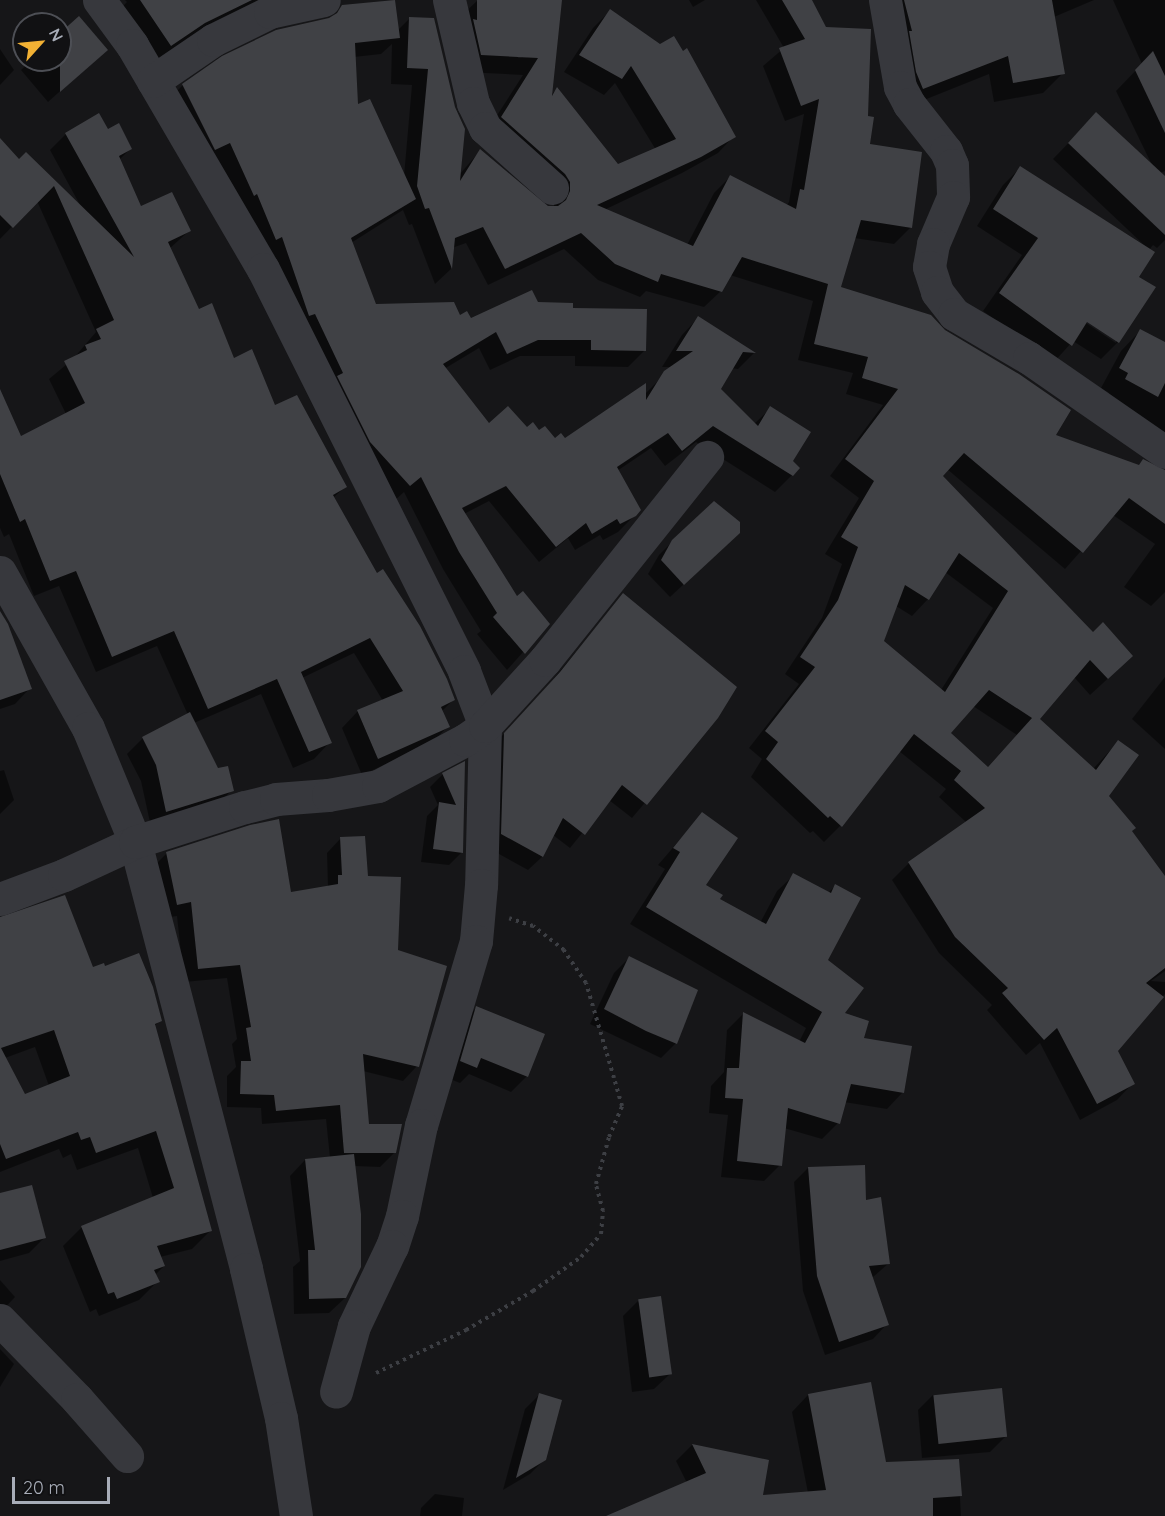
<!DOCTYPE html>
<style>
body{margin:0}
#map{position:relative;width:1165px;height:1516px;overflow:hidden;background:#161618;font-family:Quicksand,sans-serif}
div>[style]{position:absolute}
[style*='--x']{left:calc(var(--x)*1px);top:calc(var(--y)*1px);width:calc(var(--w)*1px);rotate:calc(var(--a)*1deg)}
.shadow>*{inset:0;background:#0007}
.building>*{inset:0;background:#404145;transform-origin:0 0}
.path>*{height:4px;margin-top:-2px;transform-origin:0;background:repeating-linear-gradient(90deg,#3d3f44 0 3px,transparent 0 7.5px)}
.minor>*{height:33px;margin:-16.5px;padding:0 16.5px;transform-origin:16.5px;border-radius:16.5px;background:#37383d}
span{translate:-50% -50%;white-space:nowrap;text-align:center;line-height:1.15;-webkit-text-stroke:4.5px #111113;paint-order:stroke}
.north{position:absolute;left:12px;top:12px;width:60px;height:60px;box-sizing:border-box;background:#111113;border:2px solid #4d4f55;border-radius:50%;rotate:63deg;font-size:16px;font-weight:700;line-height:24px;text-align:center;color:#a8adb8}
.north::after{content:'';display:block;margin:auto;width:21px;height:27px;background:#f2b134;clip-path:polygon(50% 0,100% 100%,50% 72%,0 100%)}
.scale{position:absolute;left:12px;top:1477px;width:98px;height:27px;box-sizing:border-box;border:3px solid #a8adb8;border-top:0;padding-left:8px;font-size:18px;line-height:21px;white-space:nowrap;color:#a8adb8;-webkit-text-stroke:4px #111113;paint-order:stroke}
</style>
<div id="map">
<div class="shadow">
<i style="clip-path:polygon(125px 0,288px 0,152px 63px,118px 11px,127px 2px)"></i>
<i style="clip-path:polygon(evenodd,478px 0,561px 0,550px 96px,557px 89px,618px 166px,656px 150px,615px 83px,604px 95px,564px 72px,593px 28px,610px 11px,734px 136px,718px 153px,682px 173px,604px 210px,687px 245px,714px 193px,730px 177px,786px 206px,789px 202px,804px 114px,785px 121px,763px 66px,784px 48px,756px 0,810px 0,867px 117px,868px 145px,911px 227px,894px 244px,854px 238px,839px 288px,1054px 436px,1138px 466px,1165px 472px,1165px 592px,1151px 606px,1124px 587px,1155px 544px,1113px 515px,1065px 569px,947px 469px,941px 476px,1115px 672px,1090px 695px,1074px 677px,1038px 719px,1093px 769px,1118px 742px,1107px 796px,1165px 878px,1165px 971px,1151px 981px,1165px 982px,1165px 994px,1116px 1050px,1133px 1083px,1117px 1100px,1080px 1120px,1040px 1043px,1026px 1055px,987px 1010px,992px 1005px,939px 953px,892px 880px,909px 863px,967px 823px,939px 797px,946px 789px,899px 751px,840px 826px,824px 842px,813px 831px,810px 833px,751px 777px,762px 759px,749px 748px,799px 684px,785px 674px,822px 618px,842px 564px,825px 554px,859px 498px,830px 476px,883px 405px,846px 394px,853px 373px,798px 360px,813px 301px,730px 275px,721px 291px,704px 307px,646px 291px,640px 297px,598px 280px,564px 249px,488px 285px,466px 243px,452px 248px,451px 269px,435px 284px,412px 224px,409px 225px,403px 210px,351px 243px,375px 305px,471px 320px,538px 304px,572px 309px,645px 350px,628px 367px,575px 366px,575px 356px,520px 356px,490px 370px,479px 348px,444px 369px,489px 425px,527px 429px,554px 440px,565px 440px,644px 395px,672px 367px,662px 367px,682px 335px,698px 318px,754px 353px,738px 369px,731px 368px,719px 389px,754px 424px,771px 408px,791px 461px,792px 475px,775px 492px,696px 442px,665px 466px,651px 448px,617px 471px,635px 515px,618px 532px,603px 540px,600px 535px,575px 550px,568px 538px,539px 562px,489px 501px,464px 514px,517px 598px,548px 624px,507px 670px,477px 634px,481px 631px,443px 569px,404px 492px,393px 502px,167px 101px,183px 85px,329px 20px,343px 6px,397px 31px,409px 19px,433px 19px,459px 175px,480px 151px,548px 208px,554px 207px,554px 198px,485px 134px,523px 75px,465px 72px,461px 16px,478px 0,392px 44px,391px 84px,412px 85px,404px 176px,356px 106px,354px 57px,381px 54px,392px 44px,478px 0,945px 572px,993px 608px,941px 690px,883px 641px,896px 606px,912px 616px,928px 599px,945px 572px,478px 0,973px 706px,1017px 735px,987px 768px,949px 733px,973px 706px)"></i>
<i style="clip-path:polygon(689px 0,705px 0,693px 7px)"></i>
<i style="clip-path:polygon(878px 0,1094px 0,1054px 17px,1063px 73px,1043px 93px,994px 102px,989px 74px,914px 104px)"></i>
<i style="clip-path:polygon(evenodd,1113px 0,1165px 0,1165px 171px,1160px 173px,1165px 178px,1165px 240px,1157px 248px,1153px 245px,1149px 250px,1137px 277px,1118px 342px,1101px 359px,1073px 341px,1054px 362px,983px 311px,1022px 255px,977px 226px,1003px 185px,1020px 168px,1143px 244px,1053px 159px,1081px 130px,1152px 165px,1116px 91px,1142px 64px,1113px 0,1082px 317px,1116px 339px,1116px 343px,1080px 319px,1082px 317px)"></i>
<i style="clip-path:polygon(60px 35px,106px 50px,48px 102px,21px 70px,32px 60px,60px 60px)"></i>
<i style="clip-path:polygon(0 49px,14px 70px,0 85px)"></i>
<i style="clip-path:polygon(107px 131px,130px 149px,119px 160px,139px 207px,189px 231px,169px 249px,198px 311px,233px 360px,345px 487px,333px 498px,376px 575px,453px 700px,441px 712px,448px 726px,432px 743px,362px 775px,342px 728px,358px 711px,383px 701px,354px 653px,302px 678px,330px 742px,314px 759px,293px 768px,261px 694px,194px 723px,217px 769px,232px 790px,216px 806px,151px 827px,141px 781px,127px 754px,143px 738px,188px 715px,157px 646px,96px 672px,59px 586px,34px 596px,9px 534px,4px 537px,0 528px,0 392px,20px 438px,66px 414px,49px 379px,73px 359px,96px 332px,37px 201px,0 239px,0 140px,19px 161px,26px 154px,80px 205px,50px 150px,66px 134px)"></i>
<i style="clip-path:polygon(1140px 331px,1165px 344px,1165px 461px,1106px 399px,1109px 393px,1101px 388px,1121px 351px)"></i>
<i style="clip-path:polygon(673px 541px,725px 546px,670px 597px,648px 574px,659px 555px)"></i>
<i style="clip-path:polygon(623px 595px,717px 717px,632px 818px,609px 800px,570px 848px,553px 835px,542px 857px,528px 870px,488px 848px,490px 749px,546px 688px)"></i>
<i style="clip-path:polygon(0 619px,30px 688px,15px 704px,0 709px)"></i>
<i style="clip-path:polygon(1165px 677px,1165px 749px,1132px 719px)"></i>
<i style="clip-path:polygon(464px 764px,462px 852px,449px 865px,421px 862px,427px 816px,438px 805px,430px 787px,443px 774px)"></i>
<i style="clip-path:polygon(4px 770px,14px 800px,0 814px,0 771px)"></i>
<i style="clip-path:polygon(702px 814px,703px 885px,718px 900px,760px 923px,777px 891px,794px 875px,828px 893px,835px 886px,826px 961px,842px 1014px,903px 1092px,887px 1109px,844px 1102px,838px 1123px,822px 1139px,784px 1128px,780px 1165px,764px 1181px,721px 1177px,728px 1115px,709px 1113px,711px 1086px,724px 1072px,727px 1030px,743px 1014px,799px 1042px,806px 1028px,630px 924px,665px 869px,658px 865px)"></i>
<i style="clip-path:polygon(341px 838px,366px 878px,397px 951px,417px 1066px,403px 1081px,363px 1071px,368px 1125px,395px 1152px,380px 1167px,354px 1166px,345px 1298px,329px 1313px,294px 1314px,293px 1267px,300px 1261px,290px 1176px,305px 1160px,330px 1158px,326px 1119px,262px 1124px,261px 1108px,227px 1107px,227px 1076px,236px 1067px,232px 1044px,237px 1039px,227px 978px,184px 982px,177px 916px,163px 918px,153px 867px,167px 853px,290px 894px,328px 887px,327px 853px)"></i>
<i style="clip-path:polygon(evenodd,0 919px,92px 969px,160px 1020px,154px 1027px,211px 1230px,192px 1249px,160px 1257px,164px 1266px,155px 1275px,158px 1281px,139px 1300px,99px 1316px,96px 1309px,90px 1312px,63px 1246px,81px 1228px,153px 1198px,138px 1148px,77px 1170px,71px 1154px,63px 1158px,59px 1149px,0 1172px,0 919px,35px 1047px,49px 1086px,24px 1096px,5px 1058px,35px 1047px)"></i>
<i style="clip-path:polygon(629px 958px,676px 1043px,661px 1058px,590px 1024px,614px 973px)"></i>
<i style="clip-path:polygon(476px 1008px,527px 1076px,511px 1092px,469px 1074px,460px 1083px,445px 1077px,461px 1024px)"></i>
<i style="clip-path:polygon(808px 1168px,864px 1201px,889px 1263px,872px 1278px,887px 1324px,873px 1339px,825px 1355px,803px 1291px,794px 1182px)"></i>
<i style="clip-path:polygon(0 1195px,45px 1237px,29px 1253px,0 1261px)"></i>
<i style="clip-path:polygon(0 1280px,15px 1297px,0 1313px)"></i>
<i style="clip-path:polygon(638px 1301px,670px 1374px,654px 1389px,632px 1392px,623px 1316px)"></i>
<i style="clip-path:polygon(0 1349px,14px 1364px,0 1387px)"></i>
<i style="clip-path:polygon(539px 1395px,545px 1459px,530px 1474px,503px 1490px,525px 1409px)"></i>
<i style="clip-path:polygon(808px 1395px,884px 1464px,958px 1460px,961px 1516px,610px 1516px,687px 1483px,676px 1461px,692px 1445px,767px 1461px,761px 1497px,808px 1493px,792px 1412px)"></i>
<i style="clip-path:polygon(933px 1395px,1005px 1437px,990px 1452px,922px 1458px,918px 1410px)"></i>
<i style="clip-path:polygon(435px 1494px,464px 1498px,462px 1516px,420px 1516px,421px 1508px)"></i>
</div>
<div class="building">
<i style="clip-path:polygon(140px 0,252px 0,205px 23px,171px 46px)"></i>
<i style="clip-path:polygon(395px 0,400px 38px,355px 43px,358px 104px,370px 99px,416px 199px,351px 238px,376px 304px,454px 302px,460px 315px,467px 311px,471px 318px,532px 290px,538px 302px,573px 303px,573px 308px,647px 309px,646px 351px,591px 350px,591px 340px,538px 340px,507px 354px,496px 332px,443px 364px,489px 423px,508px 406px,527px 427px,533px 422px,539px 430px,545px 426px,555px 438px,561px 433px,565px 438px,646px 383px,646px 400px,664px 371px,693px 351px,676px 351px,698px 316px,756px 353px,743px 352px,721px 389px,758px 426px,770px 406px,811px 432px,793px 461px,800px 468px,793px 476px,713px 426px,682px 451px,668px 433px,617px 467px,641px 510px,636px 516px,620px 524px,617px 519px,592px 534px,586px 523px,556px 547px,506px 486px,462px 508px,517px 596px,523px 591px,550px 624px,525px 654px,493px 617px,497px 613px,459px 552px,421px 477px,410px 486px,370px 442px,337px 376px,343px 373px,315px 314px,309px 316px,282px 237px,276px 240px,257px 194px,254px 196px,230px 143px,215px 150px,182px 84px,222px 56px,276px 30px,329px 18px,337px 13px,342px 5px)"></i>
<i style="clip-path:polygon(evenodd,477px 0,562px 0,552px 96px,557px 87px,618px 164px,676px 139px,631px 66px,622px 79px,579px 55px,610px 9px,660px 44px,674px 36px,683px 51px,687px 48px,736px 137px,701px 157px,597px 205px,693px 246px,730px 175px,796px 209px,800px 189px,804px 190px,819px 99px,801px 106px,779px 48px,805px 39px,782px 0,812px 0,826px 27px,871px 29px,868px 116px,874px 117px,870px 144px,922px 152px,912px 228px,861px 220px,841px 287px,931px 315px,945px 330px,1019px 374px,1071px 410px,1056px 435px,1139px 465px,1143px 459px,1165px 470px,1165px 524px,1129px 498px,1083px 553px,964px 453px,943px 476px,1093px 632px,1103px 622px,1133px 656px,1108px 679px,1090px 660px,1040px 719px,1096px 770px,1118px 740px,1139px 755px,1109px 796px,1136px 828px,1132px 831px,1165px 876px,1165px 968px,1146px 983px,1164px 997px,1118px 1051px,1135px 1084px,1097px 1104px,1057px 1028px,1044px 1040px,1002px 993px,1008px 988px,955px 937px,908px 862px,985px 808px,954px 780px,961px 771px,914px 734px,842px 827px,830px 816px,828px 818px,766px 759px,778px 742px,765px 731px,815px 667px,800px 657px,838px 600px,858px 547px,841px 537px,874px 481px,845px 459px,898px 389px,862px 378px,868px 357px,814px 344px,828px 284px,742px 257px,722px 292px,661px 274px,658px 282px,615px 264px,581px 233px,505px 269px,483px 227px,455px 238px,452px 269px,429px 208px,425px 209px,417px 186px,428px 69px,407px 68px,409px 17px,434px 18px,455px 107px,465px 129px,460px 181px,480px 149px,548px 206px,558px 206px,566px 200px,570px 191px,570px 182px,565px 174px,501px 117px,538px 58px,481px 55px,473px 19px,477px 20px,477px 0,959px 553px,1008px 591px,945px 692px,884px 641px,905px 585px,929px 600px,959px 553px,477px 0,989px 690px,1032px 718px,988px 767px,951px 733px,989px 690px)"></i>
<i style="clip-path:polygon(904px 0,1052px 0,1065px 74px,1013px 83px,1008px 56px,923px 89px,916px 72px,909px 31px,912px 31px)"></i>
<i style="clip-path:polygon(79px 16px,108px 50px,60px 92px,60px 33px)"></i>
<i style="clip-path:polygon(1153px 51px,1165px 76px,1165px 133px,1135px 70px)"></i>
<i style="clip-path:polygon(1096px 112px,1165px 176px,1165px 235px,1068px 143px)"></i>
<i style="clip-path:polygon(99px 113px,108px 129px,119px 123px,132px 149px,119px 156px,141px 206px,172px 192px,191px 231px,168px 242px,199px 309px,212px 303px,234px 358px,252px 349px,275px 405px,297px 395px,347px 487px,333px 495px,377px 573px,383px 569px,420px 626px,447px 679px,455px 700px,441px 707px,450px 727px,378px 759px,357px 710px,403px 691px,370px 638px,301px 672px,332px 743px,309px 752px,277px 679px,208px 709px,174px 631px,112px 657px,76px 571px,50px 581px,25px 519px,20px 522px,0 474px,0 389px,21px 436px,85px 403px,64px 361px,87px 350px,85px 345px,101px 339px,96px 329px,114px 320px,54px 186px,13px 228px,0 215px,0 138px,19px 159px,26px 152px,134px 257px,65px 133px)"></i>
<i style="clip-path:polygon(1020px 166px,1155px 252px,1139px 277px,1156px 287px,1119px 343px,1087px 322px,1072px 346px,999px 293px,1038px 238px,993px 209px)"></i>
<i style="clip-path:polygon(1140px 329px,1165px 342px,1165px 383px,1158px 397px,1125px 379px,1128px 373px,1119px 368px)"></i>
<i style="clip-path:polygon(714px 501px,740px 522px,740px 533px,684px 585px,661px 560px,672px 540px)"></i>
<i style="clip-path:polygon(623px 593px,737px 687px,718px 718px,647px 805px,622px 785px,585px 835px,563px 818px,543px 857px,501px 834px,504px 733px,560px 672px)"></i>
<i style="clip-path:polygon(0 611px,8px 624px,32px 689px,0 700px)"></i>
<i style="clip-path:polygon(190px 712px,218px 768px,228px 766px,234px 791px,166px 812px,156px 765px,142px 737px)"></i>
<i style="clip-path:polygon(465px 761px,463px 853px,433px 849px,439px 802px,456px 805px,442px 773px)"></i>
<i style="clip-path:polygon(702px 812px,738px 838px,706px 885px,723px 895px,720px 899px,766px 924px,793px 873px,831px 893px,835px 884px,861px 898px,828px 960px,864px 988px,845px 1013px,869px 1021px,864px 1038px,912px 1046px,904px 1093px,851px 1084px,840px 1124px,788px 1108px,782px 1166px,737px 1161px,743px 1099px,725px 1098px,727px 1068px,739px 1068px,743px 1012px,805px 1043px,822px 1012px,646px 907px,680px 852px,673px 848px)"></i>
<i style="clip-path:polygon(279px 819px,291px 892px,338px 884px,338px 875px,342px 875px,340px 837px,365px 836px,368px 876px,401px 877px,398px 950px,447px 966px,419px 1067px,363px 1054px,369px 1124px,402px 1124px,396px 1153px,344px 1153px,340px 1105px,276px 1111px,274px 1095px,240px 1094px,241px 1061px,251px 1061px,246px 1028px,251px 1027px,240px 965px,198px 969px,191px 902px,177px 905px,166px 852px,250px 825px)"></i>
<i style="clip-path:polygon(evenodd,65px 895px,93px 967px,104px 963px,105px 966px,139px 953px,153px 987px,162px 1021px,155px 1024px,212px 1231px,157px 1246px,165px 1266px,154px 1270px,160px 1282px,117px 1299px,114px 1292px,108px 1294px,81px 1226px,174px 1188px,156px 1131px,96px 1153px,90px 1137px,81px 1140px,78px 1132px,6px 1159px,0 1144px,0 917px,65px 895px,54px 1030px,70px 1076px,25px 1094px,1px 1048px,54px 1030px)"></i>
<i style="clip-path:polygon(629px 956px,698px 990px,677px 1044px,646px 1031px,604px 1009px)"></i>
<i style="clip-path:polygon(476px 1006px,545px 1034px,528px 1077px,481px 1058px,477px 1068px,460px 1061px)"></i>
<i style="clip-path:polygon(354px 1154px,361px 1214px,361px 1267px,346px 1298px,309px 1299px,308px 1250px,315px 1250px,305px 1159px)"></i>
<i style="clip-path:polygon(865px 1165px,866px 1200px,881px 1197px,890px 1264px,869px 1266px,889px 1325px,839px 1342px,817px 1276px,808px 1167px)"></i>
<i style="clip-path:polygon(32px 1185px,46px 1238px,0 1250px,0 1193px)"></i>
<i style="left:661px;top:1296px;width:79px;height:23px;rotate:82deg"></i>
<i style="clip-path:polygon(871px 1382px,886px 1462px,959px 1459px,962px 1496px,933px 1498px,933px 1516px,606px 1516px,706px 1473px,692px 1444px,769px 1460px,763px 1495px,826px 1490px,808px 1394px)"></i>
<i style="left:1002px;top:1388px;width:49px;height:69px;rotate:84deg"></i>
<i style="clip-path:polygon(539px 1393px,562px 1400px,546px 1460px,516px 1478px)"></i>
</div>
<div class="path">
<i style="--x:376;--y:1373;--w:100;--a:-25.5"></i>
<i style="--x:466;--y:1330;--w:78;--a:-30.2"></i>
<i style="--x:533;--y:1291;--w:59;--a:-35.3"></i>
<i style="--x:581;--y:1257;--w:30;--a:-49"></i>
<i style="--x:601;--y:1234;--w:23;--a:-85"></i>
<i style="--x:603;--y:1211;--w:28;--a:-105"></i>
<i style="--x:596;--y:1184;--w:49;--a:-74.5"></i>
<i style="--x:609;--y:1137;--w:34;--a:-67"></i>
<i style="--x:622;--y:1106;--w:29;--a:-106"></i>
<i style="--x:614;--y:1078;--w:99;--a:-106.4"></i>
<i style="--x:586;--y:983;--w:40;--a:-124"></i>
<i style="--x:564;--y:950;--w:39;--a:-142"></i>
<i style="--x:533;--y:926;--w:25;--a:-162"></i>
</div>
<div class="minor">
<i style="--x:99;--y:0;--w:56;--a:53.7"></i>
<i style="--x:132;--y:45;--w:259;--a:59.7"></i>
<i style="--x:263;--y:269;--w:449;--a:63.4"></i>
<i style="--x:464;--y:671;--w:59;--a:69.1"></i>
<i style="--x:485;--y:726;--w:159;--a:91.4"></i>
<i style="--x:481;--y:885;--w:56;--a:95.1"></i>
<i style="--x:476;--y:941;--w:192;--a:106.6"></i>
<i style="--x:421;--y:1125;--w:93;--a:101.8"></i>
<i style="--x:402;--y:1216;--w:32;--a:108"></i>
<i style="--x:392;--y:1246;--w:89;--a:115.4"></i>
<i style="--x:354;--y:1326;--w:68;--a:105.3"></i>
<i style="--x:449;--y:0;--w:106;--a:76.9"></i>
<i style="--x:473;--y:103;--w:28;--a:64"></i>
<i style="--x:485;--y:128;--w:90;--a:41.8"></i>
<i style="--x:885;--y:0;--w:88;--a:80.2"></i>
<i style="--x:900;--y:87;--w:19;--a:62"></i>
<i style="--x:909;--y:104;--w:60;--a:51.8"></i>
<i style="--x:946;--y:151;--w:15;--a:67"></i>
<i style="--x:952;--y:165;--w:32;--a:88"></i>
<i style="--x:953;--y:197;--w:51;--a:113.1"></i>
<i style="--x:933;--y:244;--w:23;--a:100"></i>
<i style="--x:929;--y:267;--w:26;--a:72"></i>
<i style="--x:937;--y:292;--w:28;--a:52"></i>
<i style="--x:954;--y:314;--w:87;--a:30.4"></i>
<i style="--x:1029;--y:358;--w:165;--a:34.7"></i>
<i style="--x:153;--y:81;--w:73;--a:-34.3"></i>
<i style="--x:213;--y:40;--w:64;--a:-26.2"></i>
<i style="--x:270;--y:12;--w:55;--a:-12.5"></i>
<i style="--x:0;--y:572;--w:179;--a:60.6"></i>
<i style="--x:88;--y:728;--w:123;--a:67.6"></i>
<i style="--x:135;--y:842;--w:441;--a:75.4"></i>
<i style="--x:246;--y:1269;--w:153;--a:76.8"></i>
<i style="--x:281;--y:1418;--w:99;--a:81.3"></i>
<i style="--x:0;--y:899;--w:68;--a:-20.6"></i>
<i style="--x:64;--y:875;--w:78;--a:-24.9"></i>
<i style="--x:135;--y:842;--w:115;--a:-17.7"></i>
<i style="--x:245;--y:807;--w:32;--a:-14"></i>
<i style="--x:276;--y:799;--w:52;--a:-4.4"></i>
<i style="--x:328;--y:795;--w:51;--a:-10.2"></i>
<i style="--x:378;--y:786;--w:98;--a:-27.9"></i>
<i style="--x:465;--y:740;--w:24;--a:-35"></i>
<i style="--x:485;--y:726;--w:89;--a:-47.7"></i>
<i style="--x:545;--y:660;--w:260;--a:-51.4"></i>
<i style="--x:0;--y:1320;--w:110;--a:45.7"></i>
<i style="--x:77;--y:1399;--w:76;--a:48.7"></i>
</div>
<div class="north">N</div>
<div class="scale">20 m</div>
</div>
